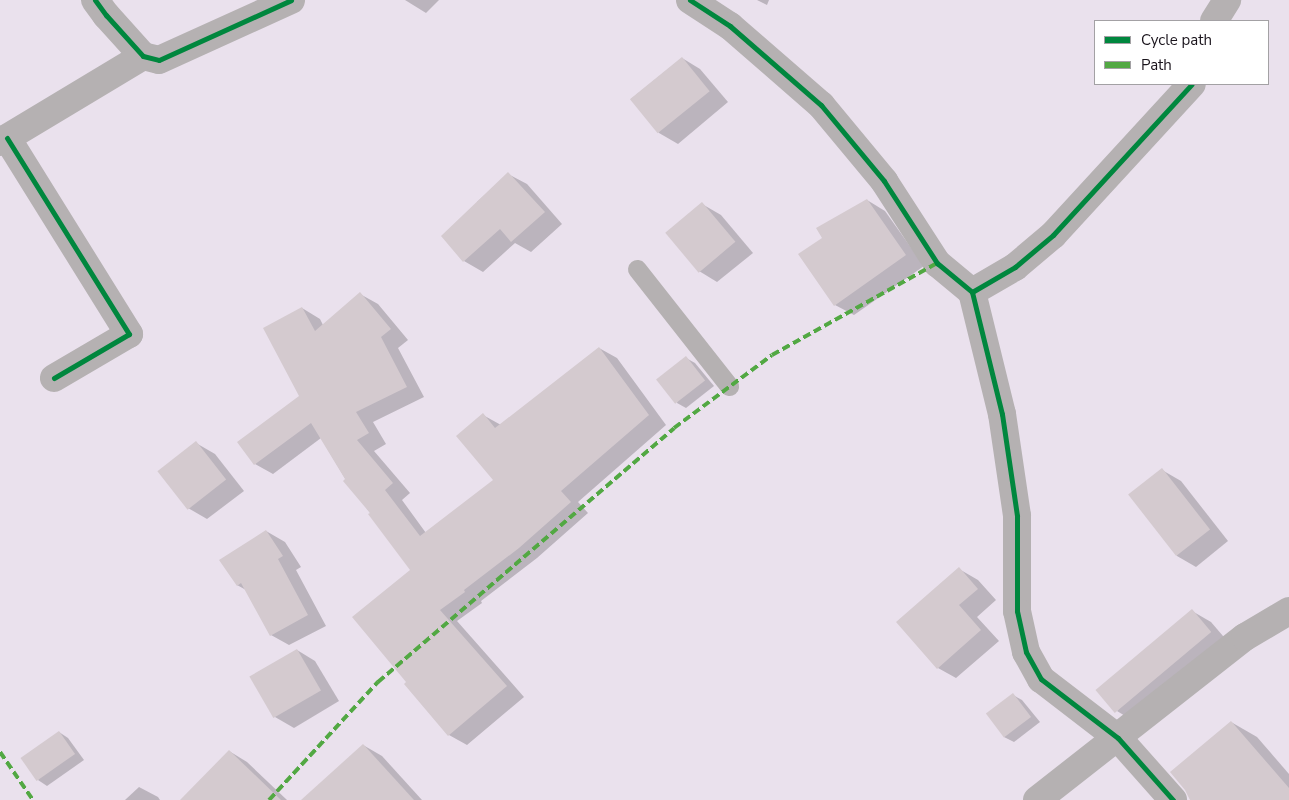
<!DOCTYPE html>
<style>
body{margin:0}
#map{position:relative;width:1289px;height:800px;overflow:hidden;background:#eae1ed;font-family:"Nunito Sans",sans-serif}
div>[style]{position:absolute}
[style*='--x']{left:calc(var(--x)*1px);top:calc(var(--y)*1px);width:calc(var(--w)*1px);rotate:calc(var(--a)*1deg)}
.shadow>*{inset:0;background:#0003}
.building>*{inset:0;background:#d4cacf;transform-origin:0 0}
.service>*{height:19px;margin:-9.5px;padding:0 9.5px;transform-origin:9.5px;border-radius:9.5px;background:#b5b1b2}
.minor>*{height:28px;margin:-14px;padding:0 14px;transform-origin:14px;border-radius:14px;background:#b5b1b2}
.quiet>*{height:4px;margin-top:-2px;transform-origin:0;background:repeating-linear-gradient(90deg,#52a843 0 8px,transparent 0 12px)}
.cycleway>*{height:5px;margin:-2.5px;padding:0 2.5px;transform-origin:2.5px;border-radius:2.5px;background:#00873e}
span{translate:-50% -50%;white-space:nowrap;text-align:center;line-height:1.15;-webkit-text-stroke:4.5px #fff;paint-order:stroke}
.legend{position:absolute;left:1094px;top:20px;width:175px;height:65px;box-sizing:border-box;background:#fff;border:1px solid #a3a1a4;margin:0;padding:6px 9px;list-style:none;font-size:15px;color:#1a141c}
.legend li{display:flex;align-items:center;gap:10px;height:25px}
.legend b{width:25px;border:1px solid #a3a1a4}
</style>
<div id="map">
<div class="shadow">
<i style="clip-path:polygon(405px 0,439px 0,426px 13px)"></i>
<i style="clip-path:polygon(757px 0,769px 0,767px 5px)"></i>
<i style="clip-path:polygon(682px 58px,700px 69px,728px 102px,678px 144px,659px 133px,631px 99px)"></i>
<i style="clip-path:polygon(508px 174px,527px 184px,562px 224px,531px 252px,515px 243px,483px 272px,464px 261px,479px 204px,477px 202px)"></i>
<i style="clip-path:polygon(867px 200px,885px 211px,924px 266px,854px 315px,835px 305px)"></i>
<i style="clip-path:polygon(702px 204px,721px 215px,753px 253px,717px 282px,699px 271px)"></i>
<i style="clip-path:polygon(360px 294px,378px 304px,408px 340px,398px 348px,424px 397px,373px 422px,386px 444px,374px 451px,410px 493px,402px 500px,426px 533px,495px 480px,483px 415px,501px 425px,599px 348px,617px 358px,666px 425px,578px 502px,588px 513px,537px 558px,481px 601px,482px 603px,457px 621px,524px 697px,467px 745px,449px 735px,412px 570px,346px 480px,321px 438px,273px 474px,255px 464px,301px 396px,302px 308px,320px 319px,323px 325px)"></i>
<i style="clip-path:polygon(686px 358px,695px 363px,714px 386px,686px 408px,677px 403px)"></i>
<i style="clip-path:polygon(196px 443px,215px 454px,244px 491px,207px 519px,188px 508px)"></i>
<i style="clip-path:polygon(1162px 470px,1181px 481px,1228px 541px,1196px 567px,1177px 556px)"></i>
<i style="clip-path:polygon(266px 531px,285px 542px,301px 567px,296px 570px,326px 626px,289px 645px,271px 635px,246px 590px,237px 585px)"></i>
<i style="clip-path:polygon(959px 569px,978px 580px,996px 600px,977px 617px,999px 641px,956px 678px,938px 668px)"></i>
<i style="clip-path:polygon(1192px 611px,1211px 622px,1229px 643px,1135px 722px,1117px 711px)"></i>
<i style="clip-path:polygon(297px 650px,315px 661px,339px 701px,294px 728px,275px 717px,251px 677px)"></i>
<i style="clip-path:polygon(1013px 695px,1022px 700px,1040px 722px,1014px 742px,1004px 737px)"></i>
<i style="clip-path:polygon(1231px 722px,1257px 737px,1289px 774px,1289px 800px,1194px 800px)"></i>
<i style="clip-path:polygon(59px 732px,68px 738px,84px 760px,47px 786px,38px 780px)"></i>
<i style="clip-path:polygon(363px 745px,382px 756px,422px 800px,323px 800px)"></i>
<i style="clip-path:polygon(229px 751px,247px 762px,287px 800px,182px 800px)"></i>
<i style="clip-path:polygon(139px 787px,158px 797px,160px 800px,125px 800px)"></i>
</div>
<div class="building">
<i style="left:682px;top:57px;width:44px;height:67px;rotate:51deg"></i>
<i style="clip-path:polygon(508px 172px,545px 212px,511px 242px,500px 229px,463px 262px,441px 236px)"></i>
<i style="clip-path:polygon(867px 199px,906px 255px,834px 306px,798px 254px,822px 238px,816px 228px)"></i>
<i style="left:702px;top:202px;width:52px;height:48px;rotate:50deg"></i>
<i style="clip-path:polygon(360px 292px,391px 329px,381px 337px,407px 387px,356px 412px,369px 433px,357px 440px,393px 483px,385px 490px,420px 536px,493px 480px,456px 436px,483px 413px,495px 428px,599px 347px,649px 415px,561px 491px,571px 502px,519px 548px,464px 590px,465px 592px,440px 610px,507px 686px,448px 736px,404px 684px,406px 682px,352px 617px,410px 570px,368px 514px,370px 513px,343px 481px,345px 479px,311px 423px,254px 465px,237px 442px,299px 396px,263px 328px,302px 307px,315px 331px)"></i>
<i style="left:686px;top:356px;width:31px;height:38px;rotate:52deg"></i>
<i style="left:196px;top:441px;width:49px;height:49px;rotate:52deg"></i>
<i style="left:1162px;top:468px;width:78px;height:43px;rotate:52deg"></i>
<i style="clip-path:polygon(266px 530px,283px 556px,278px 559px,308px 615px,270px 636px,241px 583px,237px 586px,219px 560px)"></i>
<i style="clip-path:polygon(959px 567px,978px 589px,959px 605px,981px 630px,937px 669px,896px 622px)"></i>
<i style="left:1192px;top:609px;width:30px;height:126px;rotate:50deg"></i>
<i style="left:297px;top:649px;width:48px;height:55px;rotate:60deg"></i>
<i style="left:1013px;top:693px;width:30px;height:34px;rotate:53deg"></i>
<i style="clip-path:polygon(1231px 721px,1289px 788px,1289px 800px,1190px 800px,1185px 790px,1170px 772px)"></i>
<i style="left:59px;top:731px;width:28px;height:47px;rotate:55deg"></i>
<i style="clip-path:polygon(363px 744px,414px 800px,301px 800px)"></i>
<i style="clip-path:polygon(229px 750px,281px 800px,180px 800px)"></i>
</div>
<div class="service">
<i style="--x:637;--y:269;--w:149;--a:51.8"></i>
</div>
<div class="minor">
<i style="--x:95;--y:0;--w:19;--a:54"></i>
<i style="--x:106;--y:15;--w:55;--a:47.9"></i>
<i style="--x:143;--y:56;--w:16;--a:14"></i>
<i style="--x:159;--y:60;--w:145;--a:-24.4"></i>
<i style="--x:690;--y:0;--w:48;--a:33"></i>
<i style="--x:730;--y:26;--w:121;--a:41"></i>
<i style="--x:821;--y:105;--w:99;--a:50.3"></i>
<i style="--x:884;--y:181;--w:98;--a:57.1"></i>
<i style="--x:937;--y:263;--w:45;--a:39.6"></i>
<i style="--x:972;--y:292;--w:126;--a:76.2"></i>
<i style="--x:1002;--y:414;--w:103;--a:81.6"></i>
<i style="--x:1017;--y:516;--w:95;--a:90"></i>
<i style="--x:1017;--y:611;--w:42;--a:77.6"></i>
<i style="--x:1026;--y:652;--w:31;--a:61"></i>
<i style="--x:1041;--y:679;--w:97;--a:37.5"></i>
<i style="--x:1118;--y:738;--w:83;--a:48.4"></i>
<i style="--x:1214;--y:21;--w:25;--a:-58"></i>
<i style="--x:7;--y:138;--w:231;--a:58.1"></i>
<i style="--x:129;--y:334;--w:87;--a:149.6"></i>
<i style="--x:0;--y:142;--w:167;--a:-31"></i>
<i style="--x:972;--y:292;--w:50;--a:-30.2"></i>
<i style="--x:1015;--y:267;--w:50;--a:-40.1"></i>
<i style="--x:1053;--y:235;--w:205;--a:-47.4"></i>
<i style="--x:1037;--y:800;--w:264;--a:-38.1"></i>
<i style="--x:1245;--y:637;--w:51;--a:-30.6"></i>
</div>
<div class="quiet">
<i style="--x:0;--y:752;--w:58;--a:55.5"></i>
<i style="--x:269;--y:800;--w:161;--a:-47.3"></i>
<i style="--x:378;--y:682;--w:390;--a:-40.6"></i>
<i style="--x:674;--y:428;--w:122;--a:-36.7"></i>
<i style="--x:772;--y:355;--w:189;--a:-29.1"></i>
</div>
<div class="cycleway">
<i style="--x:95;--y:0;--w:19;--a:54"></i>
<i style="--x:106;--y:15;--w:55;--a:47.9"></i>
<i style="--x:143;--y:56;--w:16;--a:14"></i>
<i style="--x:159;--y:60;--w:145;--a:-24.4"></i>
<i style="--x:690;--y:0;--w:48;--a:33"></i>
<i style="--x:730;--y:26;--w:121;--a:41"></i>
<i style="--x:821;--y:105;--w:99;--a:50.3"></i>
<i style="--x:884;--y:181;--w:98;--a:57.1"></i>
<i style="--x:937;--y:263;--w:45;--a:39.6"></i>
<i style="--x:972;--y:292;--w:126;--a:76.2"></i>
<i style="--x:1002;--y:414;--w:103;--a:81.6"></i>
<i style="--x:1017;--y:516;--w:95;--a:90"></i>
<i style="--x:1017;--y:611;--w:42;--a:77.6"></i>
<i style="--x:1026;--y:652;--w:31;--a:61"></i>
<i style="--x:1041;--y:679;--w:97;--a:37.5"></i>
<i style="--x:1118;--y:738;--w:83;--a:48.4"></i>
<i style="--x:7;--y:138;--w:231;--a:58.1"></i>
<i style="--x:129;--y:334;--w:87;--a:149.6"></i>
<i style="--x:972;--y:292;--w:50;--a:-30.2"></i>
<i style="--x:1015;--y:267;--w:50;--a:-40.1"></i>
<i style="--x:1053;--y:235;--w:205;--a:-47.4"></i>
</div>
<ul class="legend">
<li><b style="height:6px;background:#00873e"></b>Cycle path</li>
<li><b style="height:6px;background:#52a843"></b>Path</li>
</ul>
</div>
